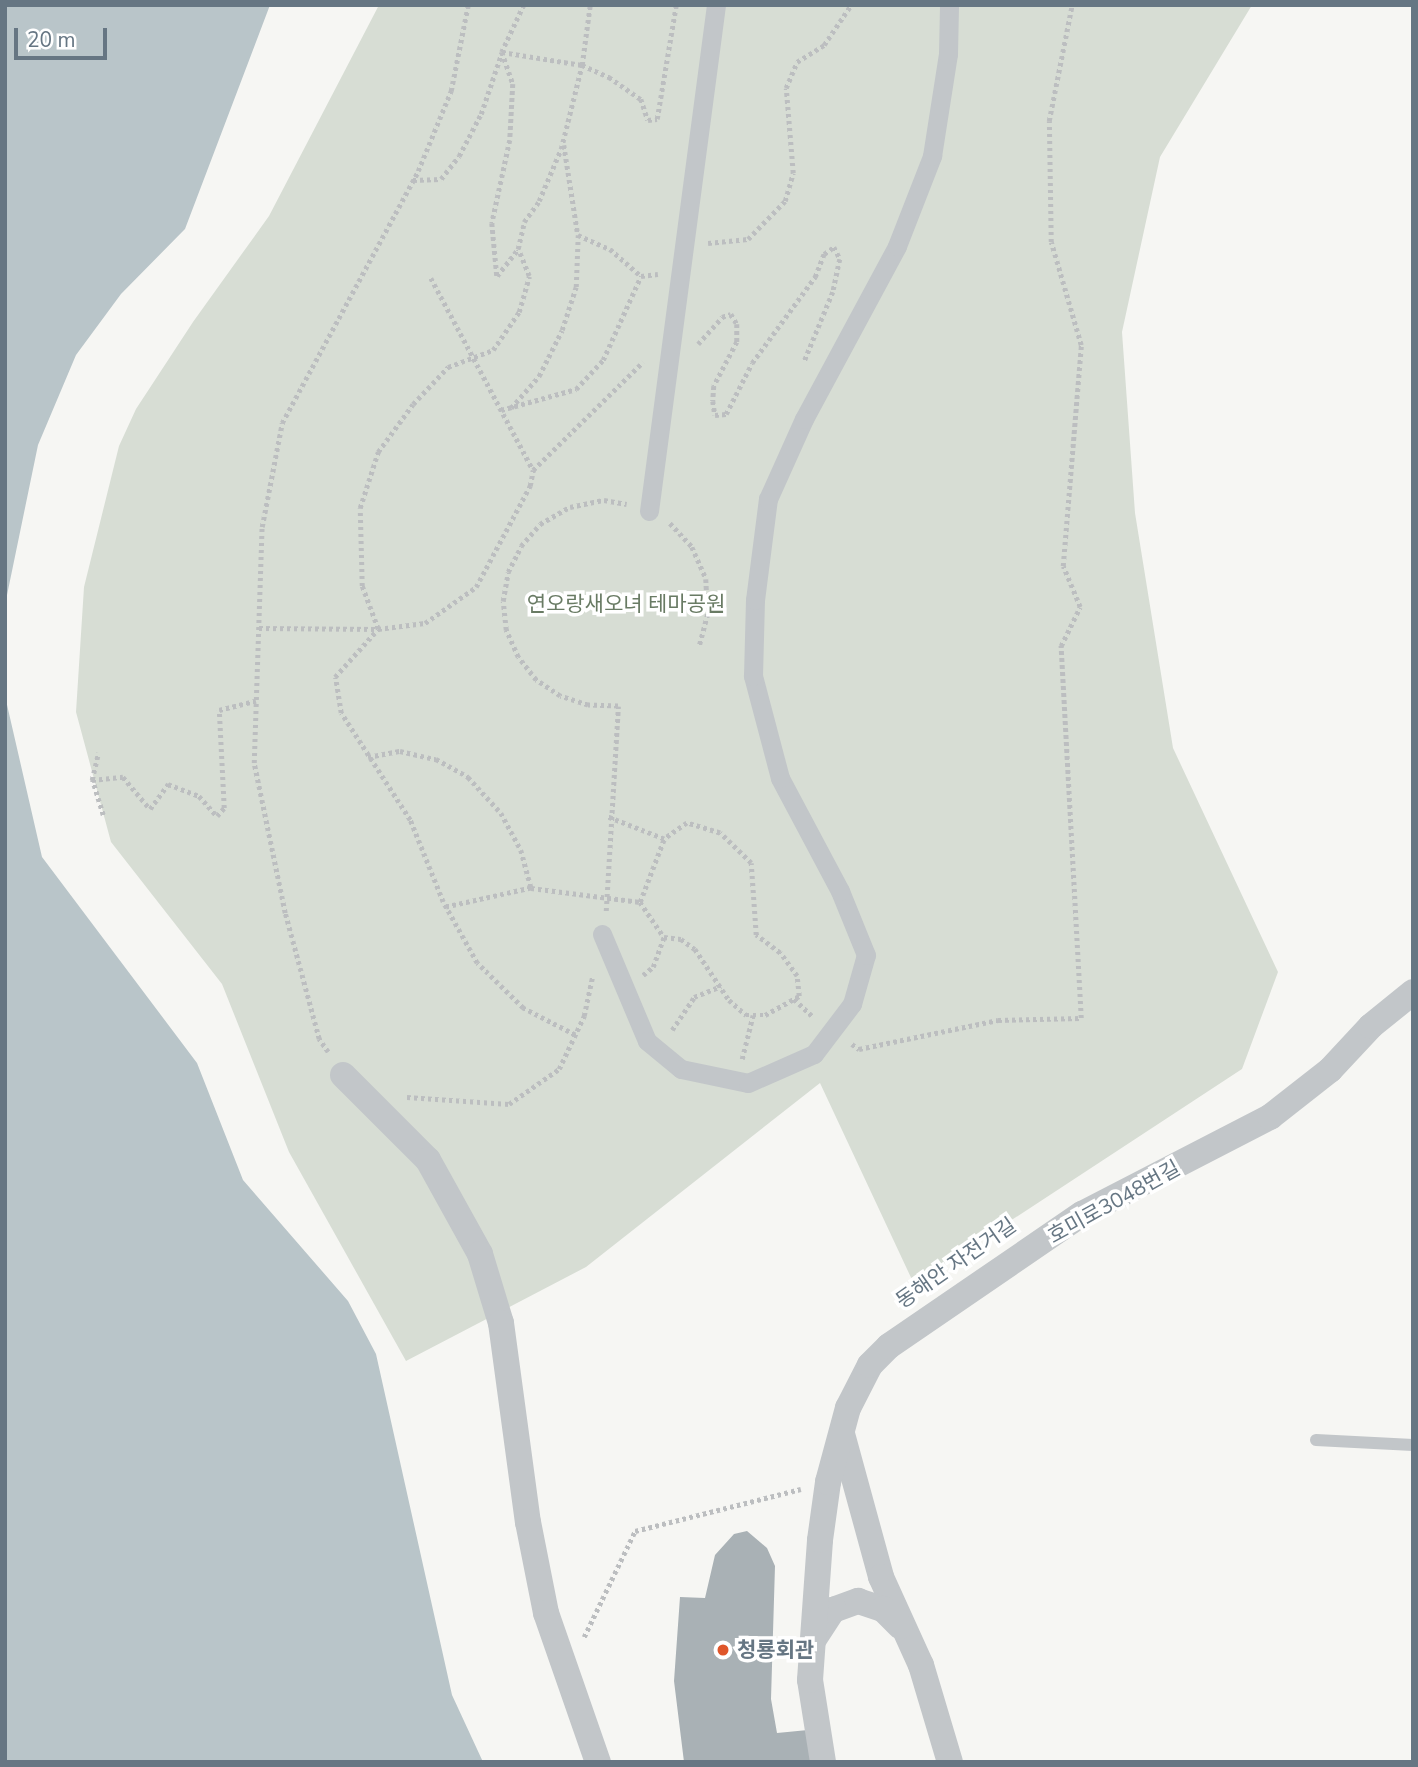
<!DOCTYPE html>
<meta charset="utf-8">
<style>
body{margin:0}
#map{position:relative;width:1418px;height:1767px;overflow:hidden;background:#f6f6f3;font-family:"Nunito Sans","Noto Sans KR",sans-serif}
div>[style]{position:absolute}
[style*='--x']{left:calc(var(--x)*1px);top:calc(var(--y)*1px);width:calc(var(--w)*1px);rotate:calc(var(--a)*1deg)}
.green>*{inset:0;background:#d7ddd4}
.water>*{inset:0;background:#b9c5c9}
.building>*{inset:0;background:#a9b1b5}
.path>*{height:4.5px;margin-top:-2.25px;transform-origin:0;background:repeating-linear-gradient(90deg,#bcbec0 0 3.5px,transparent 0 7px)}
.service>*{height:12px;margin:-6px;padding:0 6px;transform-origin:6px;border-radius:6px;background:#c2c6c9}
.pedestrian>*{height:19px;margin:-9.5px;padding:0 9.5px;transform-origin:9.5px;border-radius:9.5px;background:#c2c6c9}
.minor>*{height:26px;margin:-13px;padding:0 13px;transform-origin:13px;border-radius:13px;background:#c2c6c9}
.dots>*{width:19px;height:19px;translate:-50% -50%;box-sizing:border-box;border:4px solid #fff;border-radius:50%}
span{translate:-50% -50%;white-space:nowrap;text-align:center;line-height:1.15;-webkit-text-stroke:7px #fff;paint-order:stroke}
.park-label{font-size:21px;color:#697b64}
.street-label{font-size:21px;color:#667683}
.poi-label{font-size:21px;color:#667683;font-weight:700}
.left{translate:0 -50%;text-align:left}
.frame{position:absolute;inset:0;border:7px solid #667683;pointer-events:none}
.scale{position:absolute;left:14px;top:28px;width:93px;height:32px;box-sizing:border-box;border:4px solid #667683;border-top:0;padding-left:9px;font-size:21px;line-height:24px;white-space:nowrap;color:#667683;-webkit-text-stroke:5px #fff;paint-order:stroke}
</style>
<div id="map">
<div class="green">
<i style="clip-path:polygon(379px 5px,1252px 5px,1160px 157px,1122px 332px,1135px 513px,1173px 748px,1278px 972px,1242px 1069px,914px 1284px,820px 1083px,586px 1267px,406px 1361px,289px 1152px,222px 984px,111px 842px,76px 712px,84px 587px,119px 446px,136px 409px,193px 322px,269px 216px)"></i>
</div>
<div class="water">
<i style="clip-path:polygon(5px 5px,270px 5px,185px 229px,121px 294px,76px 355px,38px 445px,6px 600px,5px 671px)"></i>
<i style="clip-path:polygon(5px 696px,42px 857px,197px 1063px,243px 1180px,348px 1301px,376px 1354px,452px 1695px,483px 1762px,5px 1762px)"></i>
</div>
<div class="building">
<i style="clip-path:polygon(747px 1531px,767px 1548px,775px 1566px,771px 1699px,777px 1733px,808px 1730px,817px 1762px,684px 1762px,674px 1681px,680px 1597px,705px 1598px,715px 1555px,734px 1534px)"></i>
</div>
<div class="path">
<i style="--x:524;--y:5;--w:52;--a:115.1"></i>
<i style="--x:502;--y:52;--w:81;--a:9.2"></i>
<i style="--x:582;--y:65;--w:30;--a:24"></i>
<i style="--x:609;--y:77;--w:39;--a:35"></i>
<i style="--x:641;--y:99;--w:22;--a:72"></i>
<i style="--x:648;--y:120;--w:9;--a:-6"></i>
<i style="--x:657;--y:119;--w:116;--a:-80.5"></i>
<i style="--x:890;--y:5;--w:4;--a:0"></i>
<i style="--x:564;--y:145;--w:91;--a:81.2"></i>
<i style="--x:578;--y:235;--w:35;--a:24"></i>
<i style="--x:610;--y:249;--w:41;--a:41.1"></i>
<i style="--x:641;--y:276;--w:17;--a:-7"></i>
<i style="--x:413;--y:180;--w:28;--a:-2"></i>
<i style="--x:441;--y:179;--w:29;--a:-52"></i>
<i style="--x:459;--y:156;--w:47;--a:-62.4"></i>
<i style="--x:481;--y:114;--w:65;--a:-71.3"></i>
<i style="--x:502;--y:52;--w:34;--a:71"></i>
<i style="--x:513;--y:84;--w:56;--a:93.1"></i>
<i style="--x:510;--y:140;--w:85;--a:102.2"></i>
<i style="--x:492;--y:223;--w:53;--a:84.6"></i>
<i style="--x:497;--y:276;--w:34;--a:-52"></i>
<i style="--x:708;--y:243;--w:40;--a:-5.7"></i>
<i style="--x:748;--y:239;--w:53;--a:-45.8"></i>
<i style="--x:785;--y:201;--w:29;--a:-74"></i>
<i style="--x:793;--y:173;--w:85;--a:-94.7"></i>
<i style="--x:786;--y:88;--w:28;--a:-67"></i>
<i style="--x:797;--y:62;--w:32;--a:-32"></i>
<i style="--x:824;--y:45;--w:48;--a:-56"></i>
<i style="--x:431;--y:278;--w:217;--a:62"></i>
<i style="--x:533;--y:470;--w:154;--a:-44.5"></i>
<i style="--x:698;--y:344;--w:36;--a:-48"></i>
<i style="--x:722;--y:317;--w:9;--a:-18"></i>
<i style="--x:731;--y:314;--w:12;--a:59"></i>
<i style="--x:737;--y:324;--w:18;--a:90"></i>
<i style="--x:737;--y:342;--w:50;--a:117.6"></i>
<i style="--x:714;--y:386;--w:15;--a:94"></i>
<i style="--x:713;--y:401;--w:14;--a:82"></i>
<i style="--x:715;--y:415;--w:11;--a:-5"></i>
<i style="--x:726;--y:414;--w:57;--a:-63"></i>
<i style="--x:752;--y:363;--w:107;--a:-53.8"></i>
<i style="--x:815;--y:277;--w:25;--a:-69"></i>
<i style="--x:824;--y:254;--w:12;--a:-35"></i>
<i style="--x:834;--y:247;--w:13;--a:63"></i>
<i style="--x:840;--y:259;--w:34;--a:102"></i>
<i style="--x:833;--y:292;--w:74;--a:112.4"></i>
<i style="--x:511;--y:408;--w:43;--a:-48.8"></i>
<i style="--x:539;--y:376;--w:51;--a:-63.4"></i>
<i style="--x:562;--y:330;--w:45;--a:-72"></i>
<i style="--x:576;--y:287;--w:52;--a:-87.8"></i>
<i style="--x:501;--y:410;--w:78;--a:-15.6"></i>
<i style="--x:576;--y:389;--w:40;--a:-47"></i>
<i style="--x:603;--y:360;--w:92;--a:-65.7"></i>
<i style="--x:670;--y:523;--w:33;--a:47"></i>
<i style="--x:692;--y:547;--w:35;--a:66"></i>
<i style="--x:706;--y:579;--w:35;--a:87"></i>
<i style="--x:708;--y:614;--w:34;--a:105"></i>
<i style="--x:259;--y:628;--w:119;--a:0.5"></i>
<i style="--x:378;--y:629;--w:47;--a:-7.3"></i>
<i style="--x:425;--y:623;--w:62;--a:-35.2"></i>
<i style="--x:476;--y:587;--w:115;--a:-61.9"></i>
<i style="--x:530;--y:486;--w:16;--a:-79"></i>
<i style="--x:368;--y:757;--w:33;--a:-11"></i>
<i style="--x:400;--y:751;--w:37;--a:13"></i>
<i style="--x:436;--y:759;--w:37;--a:29"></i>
<i style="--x:468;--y:777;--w:49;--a:47.5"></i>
<i style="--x:501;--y:813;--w:42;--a:61.6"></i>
<i style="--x:521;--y:850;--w:39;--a:75"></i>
<i style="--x:531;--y:888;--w:87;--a:167.4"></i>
<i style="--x:92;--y:780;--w:28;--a:-77"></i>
<i style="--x:103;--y:815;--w:37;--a:-107"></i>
<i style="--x:92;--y:780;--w:31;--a:-6"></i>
<i style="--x:123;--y:777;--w:42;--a:49.8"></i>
<i style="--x:150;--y:809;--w:31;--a:-54"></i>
<i style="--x:168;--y:784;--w:33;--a:21"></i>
<i style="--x:199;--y:796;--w:27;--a:48"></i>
<i style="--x:217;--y:816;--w:11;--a:-49"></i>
<i style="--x:224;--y:808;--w:98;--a:-92.9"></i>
<i style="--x:219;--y:710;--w:38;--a:-14"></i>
<i style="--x:531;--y:888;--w:110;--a:7.3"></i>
<i style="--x:640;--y:902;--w:42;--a:55.6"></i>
<i style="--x:664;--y:937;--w:17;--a:7"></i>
<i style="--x:681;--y:939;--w:17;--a:36"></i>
<i style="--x:695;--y:949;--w:61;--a:56.3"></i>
<i style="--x:729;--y:1000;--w:23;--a:41"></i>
<i style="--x:746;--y:1015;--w:19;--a:0"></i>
<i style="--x:765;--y:1015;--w:39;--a:-29"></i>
<i style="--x:799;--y:996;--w:20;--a:-96"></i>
<i style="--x:797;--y:976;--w:29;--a:-126"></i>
<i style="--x:780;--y:953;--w:30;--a:-143"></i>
<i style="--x:756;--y:935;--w:72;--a:-94"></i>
<i style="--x:751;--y:863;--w:43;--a:-135.9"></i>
<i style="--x:720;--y:833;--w:34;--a:-163"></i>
<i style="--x:687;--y:823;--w:28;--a:145"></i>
<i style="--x:664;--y:839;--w:60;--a:-158.6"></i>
<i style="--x:640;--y:902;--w:67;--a:-69.1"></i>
<i style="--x:606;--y:911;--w:205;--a:-86.6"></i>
<i style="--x:618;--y:706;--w:30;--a:-178"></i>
<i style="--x:588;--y:705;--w:29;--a:-162"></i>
<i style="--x:560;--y:696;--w:29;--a:-146"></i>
<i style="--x:536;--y:680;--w:29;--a:-128"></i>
<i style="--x:518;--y:657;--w:30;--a:-114"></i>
<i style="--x:506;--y:630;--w:29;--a:-96"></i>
<i style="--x:503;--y:601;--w:29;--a:-80"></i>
<i style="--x:508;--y:572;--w:29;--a:-63"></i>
<i style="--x:521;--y:546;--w:29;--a:-49"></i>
<i style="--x:540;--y:524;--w:34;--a:-30"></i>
<i style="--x:570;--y:507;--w:35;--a:-12"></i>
<i style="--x:604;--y:500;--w:23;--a:10"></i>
<i style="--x:643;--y:975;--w:13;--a:-39"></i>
<i style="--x:653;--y:967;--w:32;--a:-70"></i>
<i style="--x:794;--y:999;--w:26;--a:43"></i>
<i style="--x:672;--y:1030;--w:40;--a:-56"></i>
<i style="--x:694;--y:997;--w:29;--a:-22"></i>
<i style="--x:575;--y:1035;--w:59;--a:-152.6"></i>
<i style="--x:523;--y:1008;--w:64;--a:-135.6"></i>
<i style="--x:477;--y:963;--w:70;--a:-119.1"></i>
<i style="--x:443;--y:902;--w:88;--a:-111.9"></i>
<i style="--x:410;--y:820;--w:127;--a:-122.8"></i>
<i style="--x:341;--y:713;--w:36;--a:-99"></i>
<i style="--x:335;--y:677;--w:64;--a:-48.1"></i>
<i style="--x:378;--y:629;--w:46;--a:-110.4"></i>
<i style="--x:362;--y:586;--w:78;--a:-91.5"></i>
<i style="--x:360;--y:508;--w:59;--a:-72.2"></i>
<i style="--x:378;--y:452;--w:59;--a:-53.9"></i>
<i style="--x:413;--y:404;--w:51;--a:-46.6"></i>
<i style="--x:448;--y:367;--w:48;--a:-20.7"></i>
<i style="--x:493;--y:350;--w:46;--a:-55.6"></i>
<i style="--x:519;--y:312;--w:37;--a:-74"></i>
<i style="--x:529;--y:276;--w:29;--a:-112"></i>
<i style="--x:518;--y:249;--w:28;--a:-77"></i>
<i style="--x:524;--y:222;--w:26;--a:-54"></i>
<i style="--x:539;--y:201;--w:56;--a:-67.1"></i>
<i style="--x:561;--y:149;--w:87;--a:-76"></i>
<i style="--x:582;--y:65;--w:61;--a:-82.4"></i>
<i style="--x:852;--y:1044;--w:9;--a:36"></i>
<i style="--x:859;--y:1049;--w:142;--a:-11.8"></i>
<i style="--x:998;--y:1020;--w:83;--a:-1.4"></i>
<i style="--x:1081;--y:1018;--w:373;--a:-93.1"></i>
<i style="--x:1061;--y:646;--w:43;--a:-64"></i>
<i style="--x:1080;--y:607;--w:44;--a:-112.5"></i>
<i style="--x:1063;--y:566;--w:222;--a:-85.3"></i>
<i style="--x:1081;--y:345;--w:107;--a:-106.2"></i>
<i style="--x:1051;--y:242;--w:121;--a:-90.9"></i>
<i style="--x:1049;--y:121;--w:118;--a:-78.8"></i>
<i style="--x:328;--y:1052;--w:16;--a:-125"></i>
<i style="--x:319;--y:1039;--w:131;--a:-105.1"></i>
<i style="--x:285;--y:913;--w:153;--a:-101.7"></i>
<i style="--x:254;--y:763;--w:236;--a:-88.1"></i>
<i style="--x:262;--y:527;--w:106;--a:-79.1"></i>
<i style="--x:282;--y:423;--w:286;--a:-61.6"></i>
<i style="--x:418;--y:171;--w:87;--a:-67.6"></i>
<i style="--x:451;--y:91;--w:88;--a:-78.8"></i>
<i style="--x:742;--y:1059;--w:45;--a:-76"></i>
<i style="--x:407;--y:1097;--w:102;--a:3.9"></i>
<i style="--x:509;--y:1104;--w:61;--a:-35"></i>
<i style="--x:559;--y:1069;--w:59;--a:-64.7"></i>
<i style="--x:584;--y:1016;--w:40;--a:-78"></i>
<i style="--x:584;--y:1637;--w:118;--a:-64.3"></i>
<i style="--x:635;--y:1531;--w:171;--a:-14.2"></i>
</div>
<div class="service">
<i style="--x:1316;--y:1440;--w:97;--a:3"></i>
</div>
<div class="pedestrian">
<i style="--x:649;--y:511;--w:510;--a:-82.46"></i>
<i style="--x:602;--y:934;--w:116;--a:67.2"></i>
<i style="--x:647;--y:1041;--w:44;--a:39.5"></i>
<i style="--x:681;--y:1069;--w:68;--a:11.8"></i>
<i style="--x:748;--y:1083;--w:72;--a:-23.7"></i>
<i style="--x:814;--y:1054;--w:63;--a:-52.8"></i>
<i style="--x:852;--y:1004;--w:51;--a:-74.1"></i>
<i style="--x:866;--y:955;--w:69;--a:-112.1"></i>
<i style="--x:840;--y:891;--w:128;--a:-118"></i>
<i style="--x:780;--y:778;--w:106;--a:-104.8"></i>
<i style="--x:753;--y:676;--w:76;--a:-88.5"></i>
<i style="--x:755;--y:600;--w:102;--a:-82.7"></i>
<i style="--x:768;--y:499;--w:88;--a:-65.8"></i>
<i style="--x:804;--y:419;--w:196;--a:-61.7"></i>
<i style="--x:897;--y:246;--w:97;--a:-68.7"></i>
<i style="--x:932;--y:156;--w:103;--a:-81.1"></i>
<i style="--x:948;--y:54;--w:49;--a:-88.8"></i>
</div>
<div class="minor">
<i style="--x:343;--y:1075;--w:120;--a:45"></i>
<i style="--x:428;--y:1160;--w:107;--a:61"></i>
<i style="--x:480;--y:1254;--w:72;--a:73.1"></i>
<i style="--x:501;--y:1323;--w:201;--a:82.3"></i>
<i style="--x:528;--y:1522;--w:93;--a:78.8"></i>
<i style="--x:546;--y:1613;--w:158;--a:70.8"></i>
<i style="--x:842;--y:1434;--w:148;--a:74.7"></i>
<i style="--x:881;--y:1577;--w:97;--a:65.6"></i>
<i style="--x:921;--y:1665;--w:101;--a:73.4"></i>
<i style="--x:814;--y:1639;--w:35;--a:-57"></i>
<i style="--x:833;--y:1610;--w:27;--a:-20"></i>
<i style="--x:858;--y:1601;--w:26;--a:18"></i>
<i style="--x:883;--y:1609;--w:24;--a:45"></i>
<i style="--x:823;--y:1762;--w:83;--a:-99"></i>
<i style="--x:810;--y:1680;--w:140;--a:-85.9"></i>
<i style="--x:820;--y:1540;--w:59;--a:-82.1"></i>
<i style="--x:828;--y:1482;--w:77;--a:-74.9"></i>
<i style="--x:848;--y:1408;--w:48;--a:-62.9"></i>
<i style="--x:870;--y:1365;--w:27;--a:-45"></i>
<i style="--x:889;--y:1346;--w:234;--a:-34.4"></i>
<i style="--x:1082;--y:1214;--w:212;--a:-27.3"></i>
<i style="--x:1270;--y:1117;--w:76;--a:-38.1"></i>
<i style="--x:1330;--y:1070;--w:60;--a:-47"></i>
<i style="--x:1371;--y:1026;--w:54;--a:-39"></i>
</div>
<div class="dots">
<i style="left:723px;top:1650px;background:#df562a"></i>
</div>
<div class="park-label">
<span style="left:626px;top:604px">연오랑새오녀 테마공원</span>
</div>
<div class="street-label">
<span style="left:1114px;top:1202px;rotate:-29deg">호미로3048번길</span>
<span style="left:956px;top:1263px;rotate:-35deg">동해안 자전거길</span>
</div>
<div class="poi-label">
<span class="left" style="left:737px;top:1650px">청룡회관</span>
</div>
<div class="frame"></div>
<div class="scale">20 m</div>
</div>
